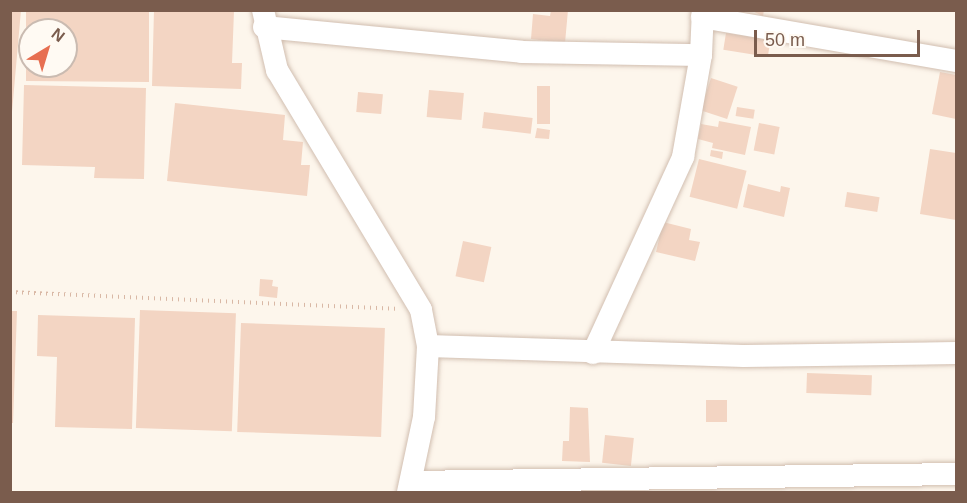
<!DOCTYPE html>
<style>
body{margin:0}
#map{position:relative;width:967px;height:503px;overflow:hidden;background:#fdf6ec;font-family:Arial,sans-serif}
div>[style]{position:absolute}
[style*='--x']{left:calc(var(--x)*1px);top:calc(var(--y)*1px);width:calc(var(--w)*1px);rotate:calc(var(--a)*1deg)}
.building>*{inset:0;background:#f3d5c3;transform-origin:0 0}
.path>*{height:4px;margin-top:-2px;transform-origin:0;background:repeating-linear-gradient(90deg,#d9b8a5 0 1.5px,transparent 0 6px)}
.roads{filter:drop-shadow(0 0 2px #d1beb0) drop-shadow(0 0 2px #d1beb0)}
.minor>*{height:22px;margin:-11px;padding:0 11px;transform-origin:11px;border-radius:11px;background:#fff}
span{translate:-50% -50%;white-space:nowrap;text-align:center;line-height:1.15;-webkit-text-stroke:5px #fffaf3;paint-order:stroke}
.frame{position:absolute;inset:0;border:12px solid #7a5c4d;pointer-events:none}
.north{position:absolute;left:18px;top:18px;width:60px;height:60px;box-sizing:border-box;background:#fffaf3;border:2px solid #cabbb1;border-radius:50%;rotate:38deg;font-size:16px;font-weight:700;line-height:24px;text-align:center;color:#7a5c4d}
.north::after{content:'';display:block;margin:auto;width:21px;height:27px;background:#e76f51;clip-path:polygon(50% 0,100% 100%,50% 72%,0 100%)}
.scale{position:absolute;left:754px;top:30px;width:166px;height:27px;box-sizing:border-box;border:3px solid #7a5c4d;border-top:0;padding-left:8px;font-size:18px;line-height:21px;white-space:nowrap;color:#7a5c4d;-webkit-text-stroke:4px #fffaf3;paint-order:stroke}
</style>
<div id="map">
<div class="building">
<i style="clip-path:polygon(10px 10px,21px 10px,12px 112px,10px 112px)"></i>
<i style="clip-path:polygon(evenodd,26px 10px,149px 10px,149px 82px,26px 81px,26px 10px,30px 30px,66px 30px,66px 66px,30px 66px,30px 30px)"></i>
<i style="clip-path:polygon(154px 10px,234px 11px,232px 63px,242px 63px,241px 89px,152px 86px)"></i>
<i style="clip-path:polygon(551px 10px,568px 10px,565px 43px,531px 39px,533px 14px,550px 16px)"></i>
<i style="clip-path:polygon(750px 10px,764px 10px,763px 16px)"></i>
<i style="left:726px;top:33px;width:45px;height:17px;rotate:9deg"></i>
<i style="clip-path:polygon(940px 72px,956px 75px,956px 119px,932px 114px)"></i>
<i style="left:711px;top:78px;width:28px;height:34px;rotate:18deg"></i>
<i style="clip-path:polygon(24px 85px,146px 88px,144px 179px,94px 178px,95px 167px,22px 165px)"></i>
<i style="left:537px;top:86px;width:13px;height:38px"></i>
<i style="left:429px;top:90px;width:35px;height:27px;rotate:5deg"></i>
<i style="left:358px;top:92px;width:25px;height:20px;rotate:5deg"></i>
<i style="clip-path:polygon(175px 103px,285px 115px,283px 140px,303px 142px,301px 165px,310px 165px,307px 196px,167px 181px)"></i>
<i style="left:737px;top:107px;width:18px;height:9px;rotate:9deg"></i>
<i style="left:484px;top:112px;width:49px;height:16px;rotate:7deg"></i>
<i style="clip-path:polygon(719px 121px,751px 127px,745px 155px,712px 148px,713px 143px,698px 139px,701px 124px,718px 127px)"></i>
<i style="left:759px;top:123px;width:21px;height:28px;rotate:11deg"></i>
<i style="clip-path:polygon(537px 128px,550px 130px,549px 139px,535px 138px)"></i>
<i style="clip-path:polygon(930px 149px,956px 153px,956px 220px,920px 214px)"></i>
<i style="clip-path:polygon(711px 150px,723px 152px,722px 159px,710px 156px)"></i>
<i style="left:699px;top:159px;width:49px;height:39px;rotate:14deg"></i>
<i style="clip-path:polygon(748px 184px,780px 192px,781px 186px,790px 188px,784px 217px,743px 207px)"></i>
<i style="left:847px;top:192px;width:33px;height:15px;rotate:9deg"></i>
<i style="clip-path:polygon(663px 222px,691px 229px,689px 240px,700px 242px,695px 261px,656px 252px)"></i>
<i style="left:463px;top:241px;width:29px;height:36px;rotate:12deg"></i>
<i style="clip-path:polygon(260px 279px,273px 280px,272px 286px,278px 287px,277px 298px,259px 296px)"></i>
<i style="left:140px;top:310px;width:96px;height:118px;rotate:2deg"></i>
<i style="clip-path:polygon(10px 311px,17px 311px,13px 423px,10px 423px)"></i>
<i style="clip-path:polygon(38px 315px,135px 318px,132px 429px,55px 427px,57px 357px,37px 356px)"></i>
<i style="left:241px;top:323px;width:144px;height:109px;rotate:2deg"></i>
<i style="left:807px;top:373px;width:65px;height:20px;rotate:2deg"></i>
<i style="left:706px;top:400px;width:21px;height:22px"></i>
<i style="clip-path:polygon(570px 407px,588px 408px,590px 462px,562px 461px,563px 441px,569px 441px)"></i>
<i style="left:605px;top:435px;width:29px;height:28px;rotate:6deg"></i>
</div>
<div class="path">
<i style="--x:10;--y:292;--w:386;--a:2.5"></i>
</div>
<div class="roads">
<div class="minor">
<i style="--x:263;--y:10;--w:62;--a:76.9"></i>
<i style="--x:277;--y:70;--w:280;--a:59"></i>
<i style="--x:421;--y:310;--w:37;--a:79"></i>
<i style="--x:428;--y:346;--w:71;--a:93.2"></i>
<i style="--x:424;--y:417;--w:77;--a:102"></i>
<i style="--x:702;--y:17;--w:258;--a:9.8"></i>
<i style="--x:264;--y:27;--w:259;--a:5.5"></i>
<i style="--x:522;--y:52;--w:179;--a:1"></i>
<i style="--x:428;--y:346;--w:316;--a:1.8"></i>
<i style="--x:744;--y:356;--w:212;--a:-0.8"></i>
<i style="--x:593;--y:353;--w:216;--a:-65.3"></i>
<i style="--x:683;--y:157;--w:104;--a:-80"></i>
<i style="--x:701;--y:55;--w:45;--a:-87.5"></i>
<i style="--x:411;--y:482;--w:545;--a:-0.84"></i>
</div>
</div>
<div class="frame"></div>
<div class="north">N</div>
<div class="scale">50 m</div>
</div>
